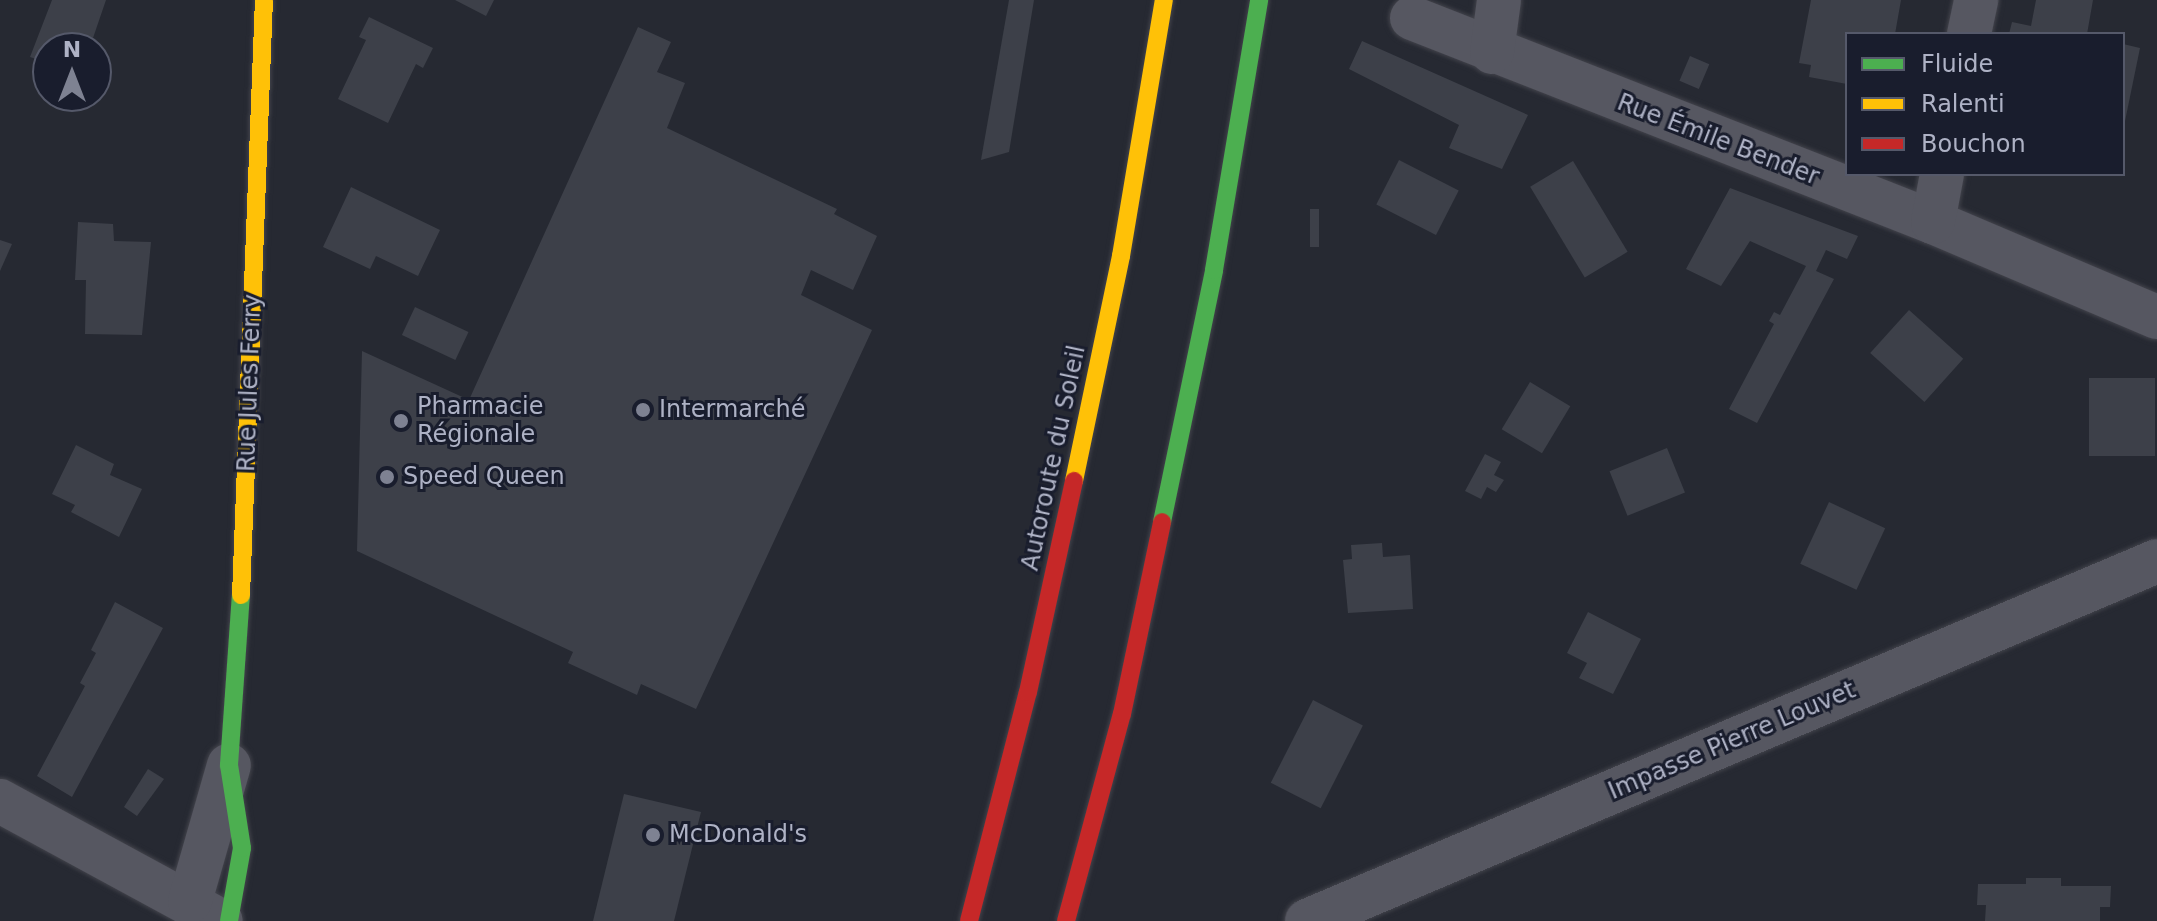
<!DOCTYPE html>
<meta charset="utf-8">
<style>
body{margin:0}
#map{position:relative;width:2157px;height:921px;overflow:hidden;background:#262932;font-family:"DejaVu Sans",sans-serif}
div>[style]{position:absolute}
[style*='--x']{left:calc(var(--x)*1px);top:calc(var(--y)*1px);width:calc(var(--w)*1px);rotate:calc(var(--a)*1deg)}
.building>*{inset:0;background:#3d4049;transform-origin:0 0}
.roads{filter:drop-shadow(0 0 2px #42434b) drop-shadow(0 0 2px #42434b)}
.street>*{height:44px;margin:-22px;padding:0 22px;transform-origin:22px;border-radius:22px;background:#565761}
.fast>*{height:18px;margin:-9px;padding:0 9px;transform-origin:9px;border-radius:9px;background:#4caf50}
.slow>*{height:18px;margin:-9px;padding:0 9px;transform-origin:9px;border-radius:9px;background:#ffc107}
.jam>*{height:18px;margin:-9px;padding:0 9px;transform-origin:9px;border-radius:9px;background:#c62828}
.dots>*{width:22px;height:22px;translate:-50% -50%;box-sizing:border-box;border:4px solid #191d2d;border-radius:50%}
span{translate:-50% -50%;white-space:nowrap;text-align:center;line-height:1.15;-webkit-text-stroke:6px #191d2d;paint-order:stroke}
.street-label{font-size:24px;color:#aeb2c5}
.poi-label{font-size:24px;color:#aeb2c5}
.left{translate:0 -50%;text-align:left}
.legend{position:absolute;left:1845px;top:32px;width:280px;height:144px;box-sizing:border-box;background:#191d2d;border:2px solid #55596a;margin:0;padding:10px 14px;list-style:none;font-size:24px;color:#aeb2c5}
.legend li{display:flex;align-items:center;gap:16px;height:40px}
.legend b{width:40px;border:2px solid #55596a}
.north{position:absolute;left:32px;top:32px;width:80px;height:80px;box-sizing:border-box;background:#191d2d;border:2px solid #55596a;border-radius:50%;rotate:0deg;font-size:22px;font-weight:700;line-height:32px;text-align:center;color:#aeb2c5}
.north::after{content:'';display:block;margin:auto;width:28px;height:36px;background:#7e8292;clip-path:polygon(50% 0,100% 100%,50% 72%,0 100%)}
</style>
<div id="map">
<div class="building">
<i style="clip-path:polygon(52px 0,106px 0,93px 38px,88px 36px,82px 48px,48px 48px,48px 63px,30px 57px)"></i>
<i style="clip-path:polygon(455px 0,494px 0,486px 16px)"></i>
<i style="clip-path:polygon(1009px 0,1034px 0,1009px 152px,981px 160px)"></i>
<i style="clip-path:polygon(1811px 0,1901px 0,1895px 34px,1847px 34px,1847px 84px,1809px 77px,1811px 65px,1799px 63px)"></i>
<i style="clip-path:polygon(2036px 0,2093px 0,2087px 34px,2009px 34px,2012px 22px,2031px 26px)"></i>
<i style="clip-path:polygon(369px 17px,433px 48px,423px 68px,416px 64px,388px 123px,338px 99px,366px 40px,359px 37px)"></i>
<i style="clip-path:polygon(638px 27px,671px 42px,657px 72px,685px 83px,667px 128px,837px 209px,834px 214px,877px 236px,853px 290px,811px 270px,801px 295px,872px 330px,696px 709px,641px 684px,637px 695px,568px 663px,573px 652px,357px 551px,362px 351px,469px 400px)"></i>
<i style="clip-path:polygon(1362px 41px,1528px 115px,1502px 169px,1449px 148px,1459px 125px,1349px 69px)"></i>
<i style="clip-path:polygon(2123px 44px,2140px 48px,2124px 126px,2123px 126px)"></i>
<i style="left:1690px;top:56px;width:21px;height:27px;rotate:23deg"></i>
<i style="left:1399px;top:160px;width:67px;height:50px;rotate:27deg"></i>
<i style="left:1573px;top:161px;width:106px;height:50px;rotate:59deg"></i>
<i style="clip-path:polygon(351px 187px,440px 230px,418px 276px,376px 256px,370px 269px,323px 247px)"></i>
<i style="clip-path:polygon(1730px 188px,1858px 236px,1847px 259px,1826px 250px,1816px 271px,1834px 279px,1757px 423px,1729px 409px,1774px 324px,1769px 321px,1774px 312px,1780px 315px,1806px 266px,1750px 241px,1721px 286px,1686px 269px)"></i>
<i style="left:1310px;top:209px;width:9px;height:38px"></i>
<i style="clip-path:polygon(78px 222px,113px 224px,114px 241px,151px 242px,142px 335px,85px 334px,86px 280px,75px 280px)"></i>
<i style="clip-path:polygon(0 240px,12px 244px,0 271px)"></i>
<i style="left:415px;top:307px;width:59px;height:31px;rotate:25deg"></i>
<i style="left:1909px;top:310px;width:73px;height:58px;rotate:42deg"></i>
<i style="left:2089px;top:378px;width:66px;height:78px"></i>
<i style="left:1530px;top:382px;width:47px;height:55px;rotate:31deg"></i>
<i style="clip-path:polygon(76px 445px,114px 464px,110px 475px,142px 489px,119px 537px,71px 512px,75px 505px,52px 494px)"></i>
<i style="left:1667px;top:448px;width:48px;height:62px;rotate:68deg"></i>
<i style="clip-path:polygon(1485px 454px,1501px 462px,1494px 475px,1504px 480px,1496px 492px,1487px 487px,1481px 499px,1465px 491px)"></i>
<i style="left:1829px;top:502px;width:62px;height:68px;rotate:25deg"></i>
<i style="clip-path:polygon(1382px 543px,1383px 557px,1410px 555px,1413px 609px,1348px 613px,1343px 560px,1352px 559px,1351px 545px)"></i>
<i style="clip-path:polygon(115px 602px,163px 628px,72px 797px,37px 776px,85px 686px,80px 683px,96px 653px,91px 650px)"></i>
<i style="clip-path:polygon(1588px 612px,1641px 639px,1613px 694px,1579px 678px,1587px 663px,1567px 653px)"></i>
<i style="left:1313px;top:700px;width:56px;height:93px;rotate:27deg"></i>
<i style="clip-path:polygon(148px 769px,164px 779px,137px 816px,124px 807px)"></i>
<i style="clip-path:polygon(624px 794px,701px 812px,674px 921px,593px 921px)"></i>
<i style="clip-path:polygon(2026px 878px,2061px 878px,2061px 886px,2111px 886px,2110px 907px,2100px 907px,2100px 921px,1985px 921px,1986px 905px,1977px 905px,1978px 884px,2026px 884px)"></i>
</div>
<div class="roads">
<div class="street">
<i style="--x:1412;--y:18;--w:560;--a:21.38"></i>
<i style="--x:1933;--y:222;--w:243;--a:23"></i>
<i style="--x:1969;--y:34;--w:35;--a:-78"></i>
<i style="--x:1492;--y:52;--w:52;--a:-82.3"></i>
<i style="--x:1933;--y:222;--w:49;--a:-79.4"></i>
<i style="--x:0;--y:801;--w:251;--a:28.5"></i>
<i style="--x:190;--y:901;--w:141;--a:-74"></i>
<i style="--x:1307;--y:921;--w:923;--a:-22.95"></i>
</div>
<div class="fast">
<i style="--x:1162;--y:522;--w:257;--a:-78.3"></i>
<i style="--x:1214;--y:270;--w:274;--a:-80.5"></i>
<i style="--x:229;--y:921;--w:74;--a:-79.9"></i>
<i style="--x:242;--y:848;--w:84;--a:-98.9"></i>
<i style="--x:229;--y:765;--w:170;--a:-86"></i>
</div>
<div class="slow">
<i style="--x:1074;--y:481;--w:230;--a:-78.2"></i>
<i style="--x:1121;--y:256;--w:260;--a:-80.5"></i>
<i style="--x:241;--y:595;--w:595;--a:-87.79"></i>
</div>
<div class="jam">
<i style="--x:969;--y:921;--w:236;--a:-75.6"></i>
<i style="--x:1028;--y:692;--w:216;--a:-77.7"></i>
<i style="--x:1066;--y:921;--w:214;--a:-74.9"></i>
<i style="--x:1122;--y:714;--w:196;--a:-78.2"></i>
</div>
</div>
<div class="dots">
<i style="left:643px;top:410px;background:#7e8292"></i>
<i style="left:401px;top:421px;background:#7e8292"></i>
<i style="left:387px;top:477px;background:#7e8292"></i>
<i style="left:653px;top:835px;background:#7e8292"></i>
</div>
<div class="street-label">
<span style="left:1718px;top:140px;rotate:21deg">Rue Émile Bender</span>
<span style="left:250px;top:383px;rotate:-88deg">Rue Jules Ferry</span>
<span style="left:1054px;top:458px;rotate:-78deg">Autoroute du Soleil</span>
<span style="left:1732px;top:741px;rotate:-23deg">Impasse Pierre Louvet</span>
</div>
<div class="poi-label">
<span class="left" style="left:417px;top:421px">Pharmacie<br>Régionale</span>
<span class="left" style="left:659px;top:410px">Intermarché</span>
<span class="left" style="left:403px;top:477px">Speed Queen</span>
<span class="left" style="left:669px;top:835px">McDonald's</span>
</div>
<ul class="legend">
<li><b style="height:10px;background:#4caf50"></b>Fluide</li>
<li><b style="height:10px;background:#ffc107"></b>Ralenti</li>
<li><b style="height:10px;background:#c62828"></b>Bouchon</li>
</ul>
<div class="north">N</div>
</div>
